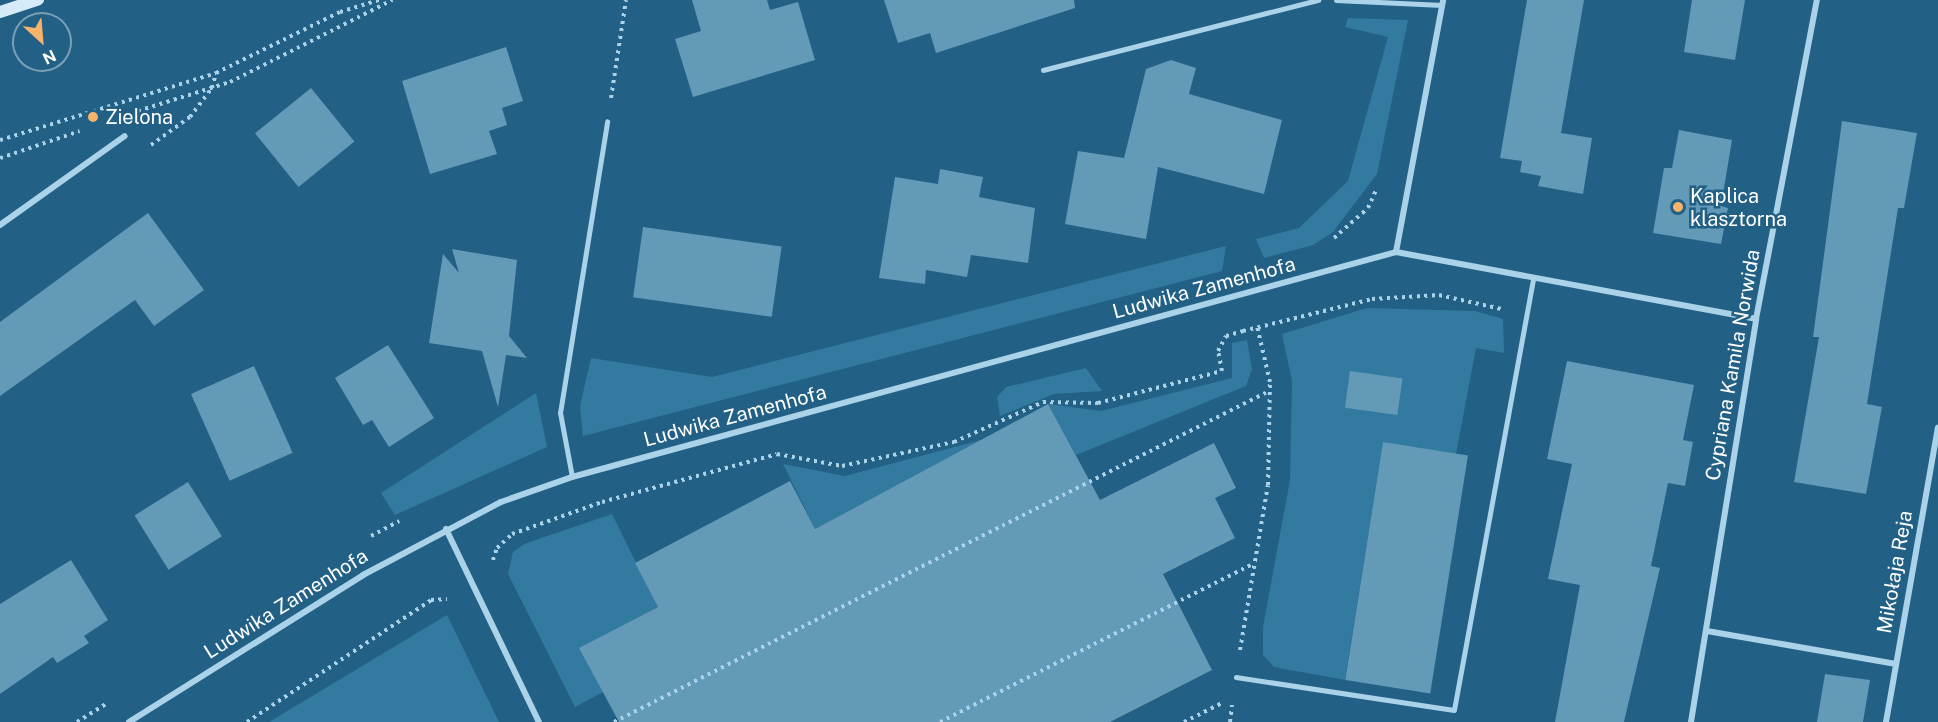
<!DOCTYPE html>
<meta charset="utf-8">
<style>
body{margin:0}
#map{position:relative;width:1938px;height:722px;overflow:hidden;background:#226085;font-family:"Public Sans",sans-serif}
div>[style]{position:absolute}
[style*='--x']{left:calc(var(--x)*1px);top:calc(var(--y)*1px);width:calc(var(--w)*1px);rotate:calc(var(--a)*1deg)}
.green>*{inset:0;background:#337aa1}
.building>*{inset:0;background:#629ab8;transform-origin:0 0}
.path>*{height:4px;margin-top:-2px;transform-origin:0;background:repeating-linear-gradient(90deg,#aad3e9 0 3px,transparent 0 7.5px)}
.lane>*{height:4.5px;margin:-2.25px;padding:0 2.25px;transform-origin:2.25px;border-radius:2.25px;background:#aad3e9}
.street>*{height:6px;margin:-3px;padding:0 3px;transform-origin:3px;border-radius:3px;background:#aad3e9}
.secondary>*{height:12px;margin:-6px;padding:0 6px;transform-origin:6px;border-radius:6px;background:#d5ebf7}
.dots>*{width:16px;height:16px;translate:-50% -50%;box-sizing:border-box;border:3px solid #226085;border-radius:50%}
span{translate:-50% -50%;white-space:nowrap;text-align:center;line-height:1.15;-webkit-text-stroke:5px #226085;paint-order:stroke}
.poi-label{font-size:20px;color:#fff}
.left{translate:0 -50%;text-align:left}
.street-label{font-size:20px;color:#fff}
.north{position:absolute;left:12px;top:12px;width:60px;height:60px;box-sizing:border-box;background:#226085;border:2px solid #7aa0b6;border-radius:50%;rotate:154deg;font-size:16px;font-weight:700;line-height:24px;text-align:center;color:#fff}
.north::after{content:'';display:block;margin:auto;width:21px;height:27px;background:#f5b36c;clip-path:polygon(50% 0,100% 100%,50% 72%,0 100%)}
</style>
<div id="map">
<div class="green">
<i style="clip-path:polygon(1348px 18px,1408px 20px,1377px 174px,1333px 232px,1313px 245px,1264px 258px,1256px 239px,1299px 228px,1348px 181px,1388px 37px,1345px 27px)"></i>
<i style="clip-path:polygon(1226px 246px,1222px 271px,583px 436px,580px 406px,591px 358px,712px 377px)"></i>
<i style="clip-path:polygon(1367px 308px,1475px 311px,1503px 319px,1504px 353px,1476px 348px,1456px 454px,1383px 443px,1345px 680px,1274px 667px,1263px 655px,1263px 627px,1290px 480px,1292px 381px,1282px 334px)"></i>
<i style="clip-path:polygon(1247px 340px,1252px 369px,1246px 386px,1076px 455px,1048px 404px,1101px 411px,1232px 378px,1232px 343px)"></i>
<i style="clip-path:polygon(1086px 368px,1102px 391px,1054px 394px,1000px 416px,997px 397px,1006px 387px)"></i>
<i style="clip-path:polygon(536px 393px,547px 447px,395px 515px,381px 493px)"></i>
<i style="clip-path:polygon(981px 440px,815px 529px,783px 464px,845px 476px)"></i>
<i style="clip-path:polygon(612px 514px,658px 607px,580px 648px,603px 692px,575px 707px,508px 574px,513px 552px,524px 544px)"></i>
<i style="clip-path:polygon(447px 615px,499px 722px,269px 722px)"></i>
</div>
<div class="building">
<i style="clip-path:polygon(692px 0,767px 0,770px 10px,798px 2px,815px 60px,693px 97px,675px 39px,701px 31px)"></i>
<i style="clip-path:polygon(884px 0,1074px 0,1075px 8px,936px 53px,930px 33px,898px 43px)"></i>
<i style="clip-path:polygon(1527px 0,1584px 0,1561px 133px,1592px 138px,1583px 194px,1538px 186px,1541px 176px,1520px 172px,1522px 161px,1500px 158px)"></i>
<i style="clip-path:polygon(1692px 0,1745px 0,1735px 60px,1684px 52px)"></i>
<i style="clip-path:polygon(506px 47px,523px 101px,502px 108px,507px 125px,489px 131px,497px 154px,430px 174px,402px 81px)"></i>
<i style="clip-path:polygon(1171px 60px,1196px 68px,1189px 94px,1282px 120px,1264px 194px,1158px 167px,1146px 239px,1065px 224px,1078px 151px,1124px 158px,1146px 69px)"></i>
<i style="left:311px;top:88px;width:69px;height:72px;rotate:51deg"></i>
<i style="clip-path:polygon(1842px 121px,1917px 133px,1904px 208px,1898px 208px,1867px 404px,1882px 407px,1866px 494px,1794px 482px,1819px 337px,1813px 337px)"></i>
<i style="clip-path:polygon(1679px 130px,1732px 140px,1721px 206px,1728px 208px,1721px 244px,1653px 233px,1664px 168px,1672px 168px)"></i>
<i style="clip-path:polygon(940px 169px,983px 177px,979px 197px,1035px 208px,1028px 263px,971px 255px,967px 277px,926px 270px,925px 284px,879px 278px,895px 177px,938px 184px)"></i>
<i style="clip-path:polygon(148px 213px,204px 290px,154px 326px,135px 300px,0 396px,0 322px)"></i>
<i style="left:643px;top:227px;width:140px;height:71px;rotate:8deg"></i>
<i style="clip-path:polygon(452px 249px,517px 260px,509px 336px,527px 358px,506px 355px,498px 407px,482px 351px,429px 343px,443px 254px,459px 273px)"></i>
<i style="clip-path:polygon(388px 345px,434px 418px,389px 447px,372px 420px,363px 425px,335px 378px)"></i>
<i style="clip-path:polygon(1567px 361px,1694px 385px,1683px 440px,1693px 442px,1685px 486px,1668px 483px,1651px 566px,1660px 568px,1624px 722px,1555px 722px,1580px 585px,1548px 579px,1572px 464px,1547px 459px)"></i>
<i style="left:254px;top:366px;width:95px;height:69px;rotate:66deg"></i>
<i style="left:1350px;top:371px;width:53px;height:37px;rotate:8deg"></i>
<i style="clip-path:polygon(1048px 404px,1100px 500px,1214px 443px,1236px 488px,1215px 498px,1235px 538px,1163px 574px,1212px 670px,1110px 722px,619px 722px,579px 648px,658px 607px,635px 563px,790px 481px,815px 529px)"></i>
<i style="left:1383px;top:442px;width:86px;height:241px;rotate:9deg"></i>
<i style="left:188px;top:482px;width:64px;height:63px;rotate:58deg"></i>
<i style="clip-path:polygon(71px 560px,108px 620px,84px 636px,89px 643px,57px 663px,53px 657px,0 694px,0 604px)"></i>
<i style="clip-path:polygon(1825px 674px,1870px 680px,1863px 722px,1817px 722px)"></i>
</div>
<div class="path">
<i style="--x:611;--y:98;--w:99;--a:-81.3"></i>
<i style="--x:138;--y:111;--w:96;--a:-17.5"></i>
<i style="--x:230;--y:82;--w:182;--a:-26.8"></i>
<i style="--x:0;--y:140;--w:226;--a:-17.2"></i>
<i style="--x:216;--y:73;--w:138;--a:-26.2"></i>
<i style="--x:340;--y:12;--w:41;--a:-17.1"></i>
<i style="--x:151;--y:145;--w:48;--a:-35.7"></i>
<i style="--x:190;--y:117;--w:36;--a:-53"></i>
<i style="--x:212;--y:88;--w:16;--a:-75"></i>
<i style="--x:0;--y:158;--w:84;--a:-18.6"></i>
<i style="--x:1334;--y:238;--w:45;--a:-41.4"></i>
<i style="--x:1368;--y:208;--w:22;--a:-66"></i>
<i style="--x:371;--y:536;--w:32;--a:-28"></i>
<i style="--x:493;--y:560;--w:13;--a:-72"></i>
<i style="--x:497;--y:548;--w:21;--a:-43"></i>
<i style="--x:512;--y:534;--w:96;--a:-19.6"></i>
<i style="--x:602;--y:502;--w:181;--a:-15.3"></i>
<i style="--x:777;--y:454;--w:66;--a:10.5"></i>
<i style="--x:842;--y:466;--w:115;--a:-12.1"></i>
<i style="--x:954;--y:442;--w:98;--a:-24.2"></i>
<i style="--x:1043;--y:402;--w:55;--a:1"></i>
<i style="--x:1098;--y:403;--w:128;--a:-14.5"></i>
<i style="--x:1222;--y:371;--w:20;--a:-101"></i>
<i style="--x:1218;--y:351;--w:17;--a:-62"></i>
<i style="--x:1226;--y:336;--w:18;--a:-16"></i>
<i style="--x:1243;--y:331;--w:133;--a:-13.9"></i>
<i style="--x:1372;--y:299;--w:67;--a:-3.4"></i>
<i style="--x:1439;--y:295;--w:64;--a:12.7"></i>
<i style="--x:1240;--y:650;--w:167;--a:-80.4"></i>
<i style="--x:1268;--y:485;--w:103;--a:-88.9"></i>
<i style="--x:1270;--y:382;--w:57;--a:-103.1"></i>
<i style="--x:77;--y:722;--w:34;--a:-32"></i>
<i style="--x:247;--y:722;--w:221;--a:-33.5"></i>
<i style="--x:431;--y:600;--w:16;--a:-4"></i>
<i style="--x:614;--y:722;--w:734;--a:-26.81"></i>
<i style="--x:940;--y:722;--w:351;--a:-26.8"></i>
<i style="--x:1184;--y:722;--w:45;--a:-26.6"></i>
<i style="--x:1230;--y:722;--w:17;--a:-83"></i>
</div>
<div class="lane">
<i style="--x:1336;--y:0;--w:106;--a:2.7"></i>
<i style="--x:1043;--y:70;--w:284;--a:-14.3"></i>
<i style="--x:572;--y:477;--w:65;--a:-100.6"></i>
<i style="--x:560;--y:413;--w:295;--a:-80.8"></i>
<i style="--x:1236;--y:677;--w:220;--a:8.6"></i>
<i style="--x:1454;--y:710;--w:439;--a:-79.6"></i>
</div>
<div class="street">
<i style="--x:0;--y:225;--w:153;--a:-35.5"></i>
<i style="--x:1396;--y:252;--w:256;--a:-79.4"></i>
<i style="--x:446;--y:529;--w:214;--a:64.3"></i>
<i style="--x:1707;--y:631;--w:192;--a:9.9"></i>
<i style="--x:129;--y:722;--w:276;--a:-32.1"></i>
<i style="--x:363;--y:575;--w:156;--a:-27.9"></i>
<i style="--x:501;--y:502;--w:75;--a:-19.4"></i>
<i style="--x:572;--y:477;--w:854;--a:-15.27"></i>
<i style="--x:1396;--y:252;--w:366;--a:10.5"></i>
<i style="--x:1691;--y:722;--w:408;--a:-80.8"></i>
<i style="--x:1756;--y:319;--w:325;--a:-79.2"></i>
<i style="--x:1886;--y:722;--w:299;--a:-80"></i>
</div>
<div class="secondary">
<i style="--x:0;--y:12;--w:40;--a:-18"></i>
</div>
<div class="dots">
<i style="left:93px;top:117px;background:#f5b36c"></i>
<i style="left:1678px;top:207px;background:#f5b36c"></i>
</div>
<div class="poi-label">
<span class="left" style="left:105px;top:117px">Zielona</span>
<span class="left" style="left:1690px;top:208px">Kaplica<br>klasztorna</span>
</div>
<div class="street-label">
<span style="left:1204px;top:288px;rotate:-15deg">Ludwika Zamenhofa</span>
<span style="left:1733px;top:365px;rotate:-80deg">Cypriana Kamila Norwida</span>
<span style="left:735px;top:416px;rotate:-15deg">Ludwika Zamenhofa</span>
<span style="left:1895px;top:572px;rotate:-80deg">Mikołaja Reja</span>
<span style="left:286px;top:604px;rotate:-32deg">Ludwika Zamenhofa</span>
</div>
<div class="north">N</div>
</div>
